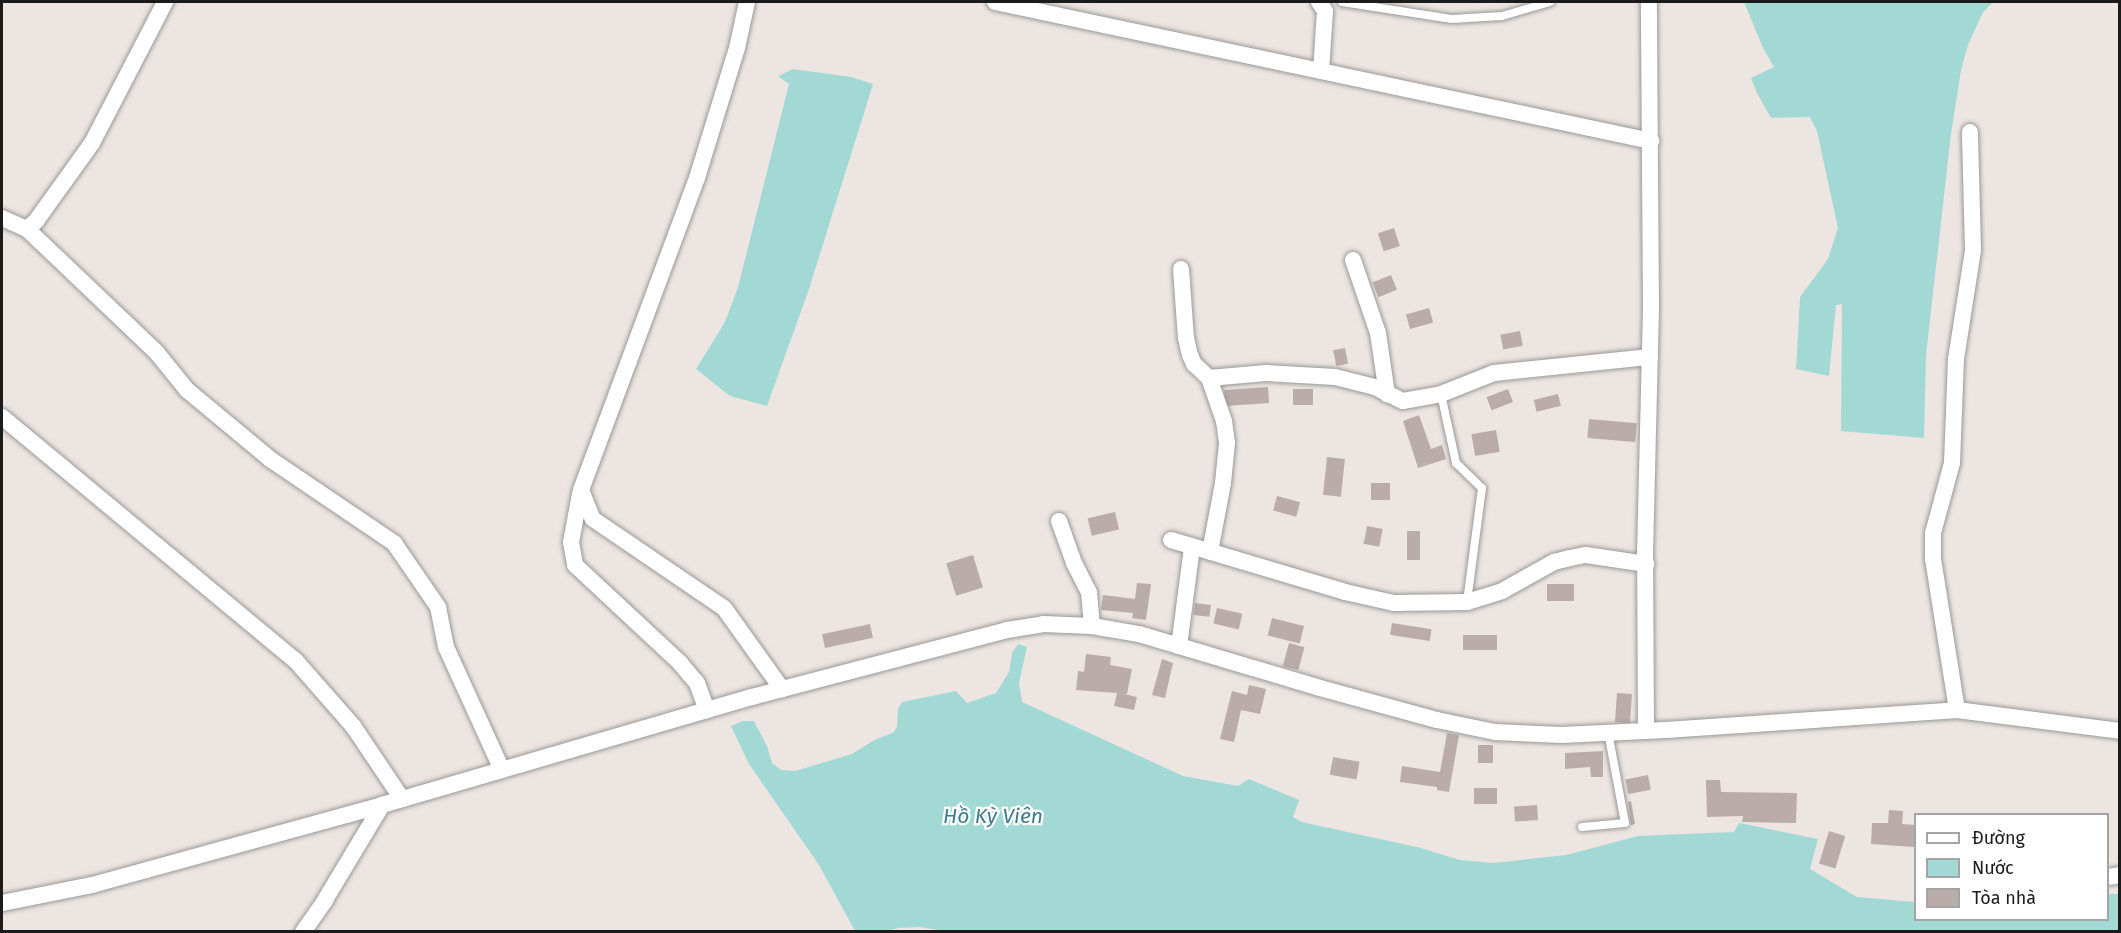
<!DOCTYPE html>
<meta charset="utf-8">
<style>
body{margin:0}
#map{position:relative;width:2121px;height:933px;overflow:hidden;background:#ede5e1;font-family:"Fira Sans",sans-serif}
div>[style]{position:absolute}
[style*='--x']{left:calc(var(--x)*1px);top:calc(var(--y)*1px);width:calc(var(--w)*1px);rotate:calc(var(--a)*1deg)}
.water>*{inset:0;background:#a3d9d4}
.building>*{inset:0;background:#b9acab;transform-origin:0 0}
.roads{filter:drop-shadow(0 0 2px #989898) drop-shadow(0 0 2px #989898)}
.lane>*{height:8px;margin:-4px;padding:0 4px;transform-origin:4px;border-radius:4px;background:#fff}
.street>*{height:16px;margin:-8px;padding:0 8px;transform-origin:8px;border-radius:8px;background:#fff}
span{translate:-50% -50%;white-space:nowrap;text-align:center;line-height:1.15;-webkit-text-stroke:4.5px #fff;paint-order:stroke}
.water-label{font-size:21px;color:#407b88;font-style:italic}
.frame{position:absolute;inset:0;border:3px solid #1b1b1b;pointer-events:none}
.legend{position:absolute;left:1914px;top:813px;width:195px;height:108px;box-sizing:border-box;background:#fff;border:2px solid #a4a4a4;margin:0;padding:8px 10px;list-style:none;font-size:18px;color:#1b1b1b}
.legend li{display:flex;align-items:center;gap:12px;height:30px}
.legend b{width:30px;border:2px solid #a4a4a4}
</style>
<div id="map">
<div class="water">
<i style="clip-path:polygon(1744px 2px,1993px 2px,1983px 12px,1968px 45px,1961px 70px,1951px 134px,1926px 355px,1924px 438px,1841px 431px,1842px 304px,1836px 305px,1829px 376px,1796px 369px,1800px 297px,1828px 259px,1838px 228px,1817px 131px,1810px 117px,1771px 118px,1757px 93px,1751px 78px,1774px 67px,1763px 48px)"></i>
<i style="clip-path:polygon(793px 69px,851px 77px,873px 84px,808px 292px,767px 406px,730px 396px,696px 369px,725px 322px,738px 287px,789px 84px,778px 76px)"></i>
<i style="clip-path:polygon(1018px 644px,1027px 647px,1019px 683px,1022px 702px,1183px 776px,1238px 786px,1249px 779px,1299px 800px,1293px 817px,1302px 822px,1421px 848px,1460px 860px,1493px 863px,1566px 855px,1638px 836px,1734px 832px,1739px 823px,1818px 839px,1810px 869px,1857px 897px,1915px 902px,1916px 920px,2108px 920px,2108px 894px,2119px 894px,2119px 931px,952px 932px,919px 927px,898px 928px,888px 931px,855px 931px,819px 865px,749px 764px,731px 726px,742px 721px,754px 721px,767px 746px,772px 763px,781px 770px,795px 771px,852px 754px,876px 739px,893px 733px,897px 727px,898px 709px,902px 702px,956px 691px,967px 703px,996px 693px,1009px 672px,1012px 653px)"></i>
</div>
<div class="building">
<i style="left:1394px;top:228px;width:19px;height:17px;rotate:72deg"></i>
<i style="left:1391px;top:275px;width:16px;height:20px;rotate:68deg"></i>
<i style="left:1429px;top:308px;width:15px;height:24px;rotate:74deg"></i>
<i style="left:1520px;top:331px;width:15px;height:20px;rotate:79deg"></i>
<i style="left:1345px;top:348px;width:16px;height:12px;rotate:79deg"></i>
<i style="left:1268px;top:387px;width:16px;height:44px;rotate:86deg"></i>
<i style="left:1293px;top:389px;width:20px;height:16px"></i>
<i style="left:1508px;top:389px;width:14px;height:23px;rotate:69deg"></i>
<i style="left:1558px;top:394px;width:12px;height:25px;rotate:76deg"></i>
<i style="clip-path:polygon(1419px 415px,1431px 449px,1442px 445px,1446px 459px,1418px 468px,1403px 421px)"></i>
<i style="left:1589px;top:419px;width:48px;height:19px;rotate:5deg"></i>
<i style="left:1496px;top:430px;width:22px;height:25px;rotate:80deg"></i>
<i style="left:1327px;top:457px;width:18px;height:38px;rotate:6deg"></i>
<i style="left:1371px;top:483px;width:19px;height:17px"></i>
<i style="left:1277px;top:496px;width:24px;height:15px;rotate:15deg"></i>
<i style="left:1115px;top:512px;width:18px;height:28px;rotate:77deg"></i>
<i style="left:1367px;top:526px;width:16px;height:18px;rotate:11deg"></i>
<i style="left:1407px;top:531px;width:13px;height:29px"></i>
<i style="left:973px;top:555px;width:34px;height:28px;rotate:73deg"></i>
<i style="clip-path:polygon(1137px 583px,1151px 584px,1146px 620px,1132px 618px,1133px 613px,1101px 610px,1103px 595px,1135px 599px)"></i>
<i style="left:1547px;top:584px;width:27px;height:17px"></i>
<i style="left:1195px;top:603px;width:16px;height:12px;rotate:7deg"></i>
<i style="left:1217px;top:608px;width:26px;height:16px;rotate:13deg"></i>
<i style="left:1272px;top:618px;width:33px;height:18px;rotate:14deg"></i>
<i style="left:1392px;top:623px;width:40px;height:12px;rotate:9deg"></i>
<i style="left:870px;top:624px;width:14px;height:49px;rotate:78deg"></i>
<i style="left:1463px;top:635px;width:34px;height:15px"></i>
<i style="left:1289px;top:643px;width:16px;height:24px;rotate:15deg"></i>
<i style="clip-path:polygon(1086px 654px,1111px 657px,1110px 665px,1132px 669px,1127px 694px,1124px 694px,1137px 697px,1134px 710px,1114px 706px,1117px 693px,1076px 690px,1078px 671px,1084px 672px)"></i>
<i style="clip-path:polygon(1162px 659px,1173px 663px,1165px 698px,1152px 695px)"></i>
<i style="clip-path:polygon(1249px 685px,1266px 689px,1260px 714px,1241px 710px,1234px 742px,1220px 739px,1232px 691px,1247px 695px)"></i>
<i style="left:1617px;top:693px;width:15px;height:29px;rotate:4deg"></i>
<i style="clip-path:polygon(1447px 733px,1459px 735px,1449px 792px,1437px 790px,1437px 787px,1400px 782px,1402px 766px,1440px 772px)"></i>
<i style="left:1478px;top:745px;width:15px;height:18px"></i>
<i style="clip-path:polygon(1603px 751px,1603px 777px,1591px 777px,1590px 767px,1565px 769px,1565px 753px)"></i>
<i style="left:1333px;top:757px;width:27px;height:18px;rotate:10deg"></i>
<i style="left:1648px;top:775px;width:15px;height:23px;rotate:79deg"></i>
<i style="clip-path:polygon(1706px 780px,1720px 780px,1721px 792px,1797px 793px,1796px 823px,1742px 822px,1743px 816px,1707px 817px)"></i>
<i style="left:1497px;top:788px;width:16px;height:23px;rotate:90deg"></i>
<i style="clip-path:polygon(1631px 801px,1635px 824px,1631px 825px,1628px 802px)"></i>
<i style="left:1537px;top:805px;width:15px;height:23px;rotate:86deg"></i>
<i style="clip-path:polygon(1889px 810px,1903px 811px,1902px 824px,1915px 825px,1914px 847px,1871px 844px,1872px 823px,1888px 823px)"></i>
<i style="left:1829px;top:831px;width:17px;height:34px;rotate:17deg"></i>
</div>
<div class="roads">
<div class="lane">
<i style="--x:1342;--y:2;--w:111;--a:8.8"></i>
<i style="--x:1452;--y:19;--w:50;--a:-3.4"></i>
<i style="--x:1502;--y:16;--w:50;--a:-16.3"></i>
<i style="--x:1441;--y:394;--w:71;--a:77.7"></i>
<i style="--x:1456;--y:463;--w:36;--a:44"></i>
<i style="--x:1482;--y:488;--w:115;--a:97.5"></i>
<i style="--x:1582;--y:827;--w:43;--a:-5.3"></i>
<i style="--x:1625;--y:823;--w:93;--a:-100.6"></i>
</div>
<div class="street">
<i style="--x:747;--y:2;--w:47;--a:102.3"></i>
<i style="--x:737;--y:48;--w:136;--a:107.1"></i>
<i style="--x:697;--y:178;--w:333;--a:110.4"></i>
<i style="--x:581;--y:490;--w:31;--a:68"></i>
<i style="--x:593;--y:519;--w:158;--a:34.2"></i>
<i style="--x:724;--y:608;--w:100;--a:54.4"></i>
<i style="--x:995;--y:2;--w:671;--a:11.96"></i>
<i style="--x:1319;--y:2;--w:11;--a:56"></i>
<i style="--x:1325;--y:11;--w:60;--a:93.8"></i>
<i style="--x:2;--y:218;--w:27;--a:24"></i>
<i style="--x:27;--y:229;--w:180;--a:43.6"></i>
<i style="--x:157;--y:353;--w:48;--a:51"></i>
<i style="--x:187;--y:390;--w:108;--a:39.7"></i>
<i style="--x:270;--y:459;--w:150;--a:34.1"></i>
<i style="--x:394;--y:543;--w:78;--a:55.5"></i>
<i style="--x:438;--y:607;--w:41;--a:78.7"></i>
<i style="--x:446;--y:647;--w:135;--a:65.5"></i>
<i style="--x:27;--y:229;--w:12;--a:-42"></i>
<i style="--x:36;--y:221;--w:96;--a:-54.3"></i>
<i style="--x:92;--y:143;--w:159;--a:-62.6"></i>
<i style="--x:1353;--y:260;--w:77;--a:71.1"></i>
<i style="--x:1378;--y:333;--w:62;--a:81.6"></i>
<i style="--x:1181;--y:269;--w:69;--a:85.9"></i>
<i style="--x:1186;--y:338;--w:17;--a:77"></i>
<i style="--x:1190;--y:355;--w:10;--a:66"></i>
<i style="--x:1194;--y:364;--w:21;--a:43"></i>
<i style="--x:1209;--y:378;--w:46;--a:70.8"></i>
<i style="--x:1224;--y:421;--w:22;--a:82"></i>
<i style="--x:1227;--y:443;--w:40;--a:95.7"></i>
<i style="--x:1223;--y:483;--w:70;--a:100.7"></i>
<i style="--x:1209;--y:378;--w:57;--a:-5"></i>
<i style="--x:1266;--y:373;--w:69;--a:3.3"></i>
<i style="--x:1335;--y:377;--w:41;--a:14"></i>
<i style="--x:1375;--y:387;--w:31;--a:27"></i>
<i style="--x:1403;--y:401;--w:39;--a:-10"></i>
<i style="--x:1441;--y:394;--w:57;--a:-21.6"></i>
<i style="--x:1494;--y:373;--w:157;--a:-5.9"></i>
<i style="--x:2;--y:417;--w:381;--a:39.7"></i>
<i style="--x:295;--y:660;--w:88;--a:48.7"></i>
<i style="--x:353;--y:726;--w:88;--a:56.1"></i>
<i style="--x:580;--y:494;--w:49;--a:100.6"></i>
<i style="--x:571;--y:542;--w:23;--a:80"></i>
<i style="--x:575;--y:565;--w:144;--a:43"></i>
<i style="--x:680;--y:663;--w:26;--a:50"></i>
<i style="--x:697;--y:683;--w:29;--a:70"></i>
<i style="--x:1059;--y:521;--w:45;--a:70.3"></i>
<i style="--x:1074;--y:563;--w:33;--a:63"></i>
<i style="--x:1089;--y:592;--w:34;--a:85"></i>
<i style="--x:1171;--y:540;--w:182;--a:16.6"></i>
<i style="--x:1345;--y:592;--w:50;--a:12.7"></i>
<i style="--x:1394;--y:603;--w:73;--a:-0.8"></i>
<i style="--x:1467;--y:602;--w:37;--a:-17"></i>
<i style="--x:1502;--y:591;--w:60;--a:-29.1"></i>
<i style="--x:1554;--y:562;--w:16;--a:-14"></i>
<i style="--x:1570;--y:558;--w:16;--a:-11"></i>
<i style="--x:1586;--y:555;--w:61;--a:8.5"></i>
<i style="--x:1179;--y:646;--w:100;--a:-82.5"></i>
<i style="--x:1957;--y:710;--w:153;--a:-99"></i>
<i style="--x:1933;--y:559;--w:26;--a:-90"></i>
<i style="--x:1933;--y:533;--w:73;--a:-74.8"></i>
<i style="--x:1952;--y:463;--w:104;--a:-87.8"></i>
<i style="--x:1956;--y:359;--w:110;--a:-81.1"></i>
<i style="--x:1973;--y:250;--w:118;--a:-91.5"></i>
<i style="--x:1646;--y:731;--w:177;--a:-90.3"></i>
<i style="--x:1645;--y:554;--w:245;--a:-88.6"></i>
<i style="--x:1651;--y:309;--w:307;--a:-90.4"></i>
<i style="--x:2108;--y:877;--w:12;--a:-9"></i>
<i style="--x:2;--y:903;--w:92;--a:-11.3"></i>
<i style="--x:92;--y:885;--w:301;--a:-15.4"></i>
<i style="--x:382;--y:805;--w:385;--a:-16.3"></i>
<i style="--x:752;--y:697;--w:264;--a:-14.7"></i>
<i style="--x:1007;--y:630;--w:36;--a:-9"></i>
<i style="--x:1043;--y:624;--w:49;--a:2.3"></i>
<i style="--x:1092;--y:626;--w:48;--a:9.7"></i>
<i style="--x:1139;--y:634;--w:189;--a:16.6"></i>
<i style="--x:1320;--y:688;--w:121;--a:15.3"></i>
<i style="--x:1437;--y:720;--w:59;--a:11.7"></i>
<i style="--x:1495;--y:732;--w:66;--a:2.6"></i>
<i style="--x:1561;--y:735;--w:105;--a:-2.7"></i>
<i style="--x:1666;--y:730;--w:292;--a:-3.9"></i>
<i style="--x:1957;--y:710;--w:164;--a:7.3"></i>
<i style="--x:303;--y:932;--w:39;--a:-55"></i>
<i style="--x:325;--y:900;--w:111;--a:-59"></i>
</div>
</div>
<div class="water-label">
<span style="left:993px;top:816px">Hồ Kỳ Viên</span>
</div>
<div class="frame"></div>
<ul class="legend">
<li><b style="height:8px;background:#fff"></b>Đường</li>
<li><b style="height:16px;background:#a3d9d4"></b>Nước</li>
<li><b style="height:16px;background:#b9acab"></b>Tòa nhà</li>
</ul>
</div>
